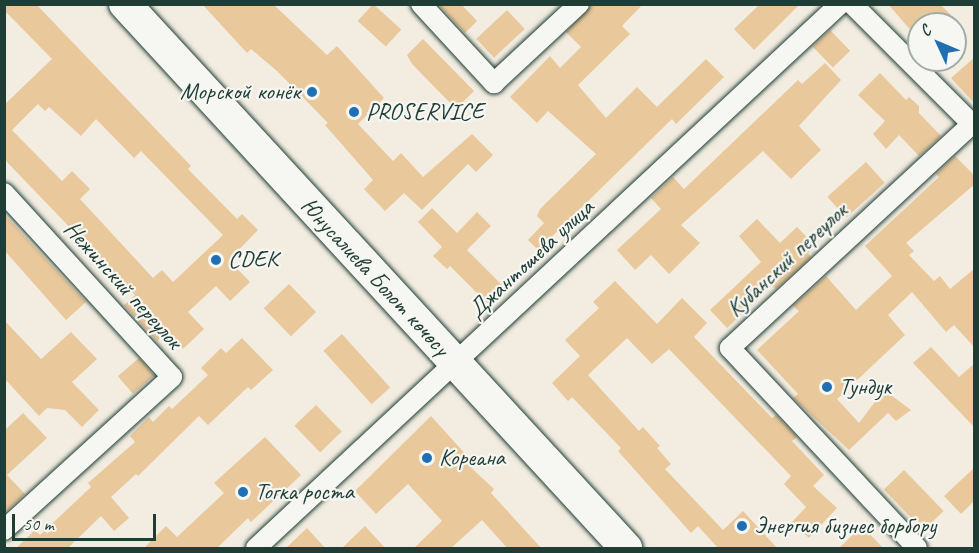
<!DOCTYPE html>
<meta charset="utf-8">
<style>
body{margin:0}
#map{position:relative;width:979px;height:553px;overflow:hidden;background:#f3ede1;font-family:Caveat,sans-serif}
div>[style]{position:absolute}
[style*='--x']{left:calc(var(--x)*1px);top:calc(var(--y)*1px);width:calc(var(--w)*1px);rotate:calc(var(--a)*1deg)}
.building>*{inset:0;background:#e9c89b;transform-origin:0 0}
.roads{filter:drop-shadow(0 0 2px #1f3d34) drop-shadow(0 0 2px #1f3d34)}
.minor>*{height:20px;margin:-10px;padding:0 10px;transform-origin:10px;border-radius:10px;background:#f6f6f2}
.primary>*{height:32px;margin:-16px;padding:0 16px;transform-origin:16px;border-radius:16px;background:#f6f6f2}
.dots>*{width:16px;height:16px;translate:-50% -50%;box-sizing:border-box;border:3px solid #f6f6f2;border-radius:50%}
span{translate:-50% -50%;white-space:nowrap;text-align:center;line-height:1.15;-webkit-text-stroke:4.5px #f6f6f2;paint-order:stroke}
.poi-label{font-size:24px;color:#1f3d34}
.right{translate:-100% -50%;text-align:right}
.left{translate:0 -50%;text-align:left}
.street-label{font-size:24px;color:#1f3d34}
.frame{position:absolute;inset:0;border:6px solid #1f3d34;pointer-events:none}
.north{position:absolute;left:907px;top:12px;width:60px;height:60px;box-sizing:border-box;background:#f6f6f2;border:2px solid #a0aca6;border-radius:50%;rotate:314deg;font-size:16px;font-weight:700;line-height:24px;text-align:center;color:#1f3d34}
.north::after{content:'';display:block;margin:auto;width:21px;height:27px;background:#1f6fb2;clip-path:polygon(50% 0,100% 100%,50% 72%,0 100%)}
.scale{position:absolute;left:12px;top:514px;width:144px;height:27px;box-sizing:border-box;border:3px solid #1f3d34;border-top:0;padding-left:8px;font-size:18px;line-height:21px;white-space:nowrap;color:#1f3d34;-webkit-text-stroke:4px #f6f6f2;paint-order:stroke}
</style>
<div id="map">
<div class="building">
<i style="clip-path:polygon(evenodd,4px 4px,36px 4px,191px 166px,188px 169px,237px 219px,242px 214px,258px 230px,229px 260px,250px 282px,230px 301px,216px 286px,188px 312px,204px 329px,183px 349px,167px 332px,157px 341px,124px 305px,135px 295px,4px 159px,4px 105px,52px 59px,4px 10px,4px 4px,38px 104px,45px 111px,49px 107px,81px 136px,96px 119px,134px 158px,141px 151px,223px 235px,173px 282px,162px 270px,153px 278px,80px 199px,90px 189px,72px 171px,62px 181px,12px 130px,38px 104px)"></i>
<i style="clip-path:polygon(202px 4px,273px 4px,327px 55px,337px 46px,384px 98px,358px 124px,393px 161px,401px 153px,423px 177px,472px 134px,493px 155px,476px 172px,468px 164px,422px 210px,404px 193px,385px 211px,364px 189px,373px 180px,325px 125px,328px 123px,277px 71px,251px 49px,247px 53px)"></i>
<i style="left:373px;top:4px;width:38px;height:23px;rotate:42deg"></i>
<i style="clip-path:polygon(438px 4px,461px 4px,477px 21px,465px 33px)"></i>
<i style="clip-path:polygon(643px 4px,622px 26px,630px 34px,578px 85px,606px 118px,637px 87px,657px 107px,706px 59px,724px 77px,676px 124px,672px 119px,538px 250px,528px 240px,544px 223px,537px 216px,540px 209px,596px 154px,548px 111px,537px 123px,510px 97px,550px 56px,560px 68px,581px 47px,566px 32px,591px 5px)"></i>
<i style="clip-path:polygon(760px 4px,800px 4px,754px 50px,734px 29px)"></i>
<i style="clip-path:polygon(888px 4px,940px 4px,960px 24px,919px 24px,919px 40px)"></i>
<i style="left:507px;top:10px;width:26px;height:42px;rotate:47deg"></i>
<i style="left:830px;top:30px;width:29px;height:24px;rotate:46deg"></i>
<i style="clip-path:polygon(423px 39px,474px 91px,456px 109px,412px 64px,407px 55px)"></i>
<i style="clip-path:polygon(975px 57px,975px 104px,951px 78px)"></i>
<i style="clip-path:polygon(825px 63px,841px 80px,799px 126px,821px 150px,791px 179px,763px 151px,681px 225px,700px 243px,669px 274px,651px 255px,635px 270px,617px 250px,661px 209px,651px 198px,673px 177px,684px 189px,798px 80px,802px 84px)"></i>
<i style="clip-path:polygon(880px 73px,906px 100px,909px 97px,919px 106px,919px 113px,941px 136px,919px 156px,899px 135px,886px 149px,873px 134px,885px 121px,858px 95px)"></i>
<i style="clip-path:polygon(955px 156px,975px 176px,975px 184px,906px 243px,914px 251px,909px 255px,934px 281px,940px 276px,950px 289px,975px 268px,975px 348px,954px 325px,946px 332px,912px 292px,888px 315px,905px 335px,837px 399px,859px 423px,884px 390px,911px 410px,896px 421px,888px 413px,849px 450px,793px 398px,798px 394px,757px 350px,799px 311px,793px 306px,826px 276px,856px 310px,892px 276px,865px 246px,939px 177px,936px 174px)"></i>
<i style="left:866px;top:162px;width:28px;height:52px;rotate:48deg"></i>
<i style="clip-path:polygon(432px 208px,457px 233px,477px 212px,491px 226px,467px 250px,505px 288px,488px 304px,450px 266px,447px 269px,433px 256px,442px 247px,418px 222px)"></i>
<i style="clip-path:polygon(4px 214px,86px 302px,66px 320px,4px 250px)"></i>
<i style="clip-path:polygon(757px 219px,780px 243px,797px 227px,815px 246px,808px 253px,811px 257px,776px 289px,772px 285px,727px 328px,710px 310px,761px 262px,739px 236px)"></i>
<i style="clip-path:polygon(615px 281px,657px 324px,682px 298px,707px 323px,694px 337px,772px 418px,776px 415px,797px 437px,792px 441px,824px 475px,813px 486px,837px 508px,809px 538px,792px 522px,806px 507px,784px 484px,791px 476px,669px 349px,652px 364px,627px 338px,588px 375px,639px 431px,643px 427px,660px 446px,657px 448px,671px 464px,665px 469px,723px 530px,743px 511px,778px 549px,719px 549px,698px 526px,691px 533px,618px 451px,621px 448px,572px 397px,568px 401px,552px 383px,580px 356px,565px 340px,599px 308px,593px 302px)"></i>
<i style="left:289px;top:284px;width:39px;height:35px;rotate:46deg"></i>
<i style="clip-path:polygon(4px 320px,41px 359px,71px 332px,97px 359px,72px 382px,99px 410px,82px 427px,65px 410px,47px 408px,39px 416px,4px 378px)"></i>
<i style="left:342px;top:334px;width:72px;height:25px;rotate:48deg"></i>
<i style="clip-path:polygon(242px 338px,273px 370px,251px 390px,248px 387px,208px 425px,199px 416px,138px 476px,136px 474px,111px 497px,129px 518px,114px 531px,101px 516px,67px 549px,15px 549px,35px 530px,40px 535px,91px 487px,88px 483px,135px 442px,130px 436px,149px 417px,153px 422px,169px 406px,172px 409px,208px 375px,201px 368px,221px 348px,226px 353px)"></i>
<i style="clip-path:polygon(931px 347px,959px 377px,975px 363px,975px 428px,913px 363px)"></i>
<i style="left:139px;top:358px;width:23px;height:28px;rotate:49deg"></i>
<i style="left:316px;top:405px;width:37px;height:30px;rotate:46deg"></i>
<i style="clip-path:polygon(23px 413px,47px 438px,7px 475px,25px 494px,4px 513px,4px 431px)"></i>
<i style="clip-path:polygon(431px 416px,469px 458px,465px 462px,494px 489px,491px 493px,542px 549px,508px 549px,482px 520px,450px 549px,413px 549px,442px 521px,408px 484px,376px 514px,355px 491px)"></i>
<i style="clip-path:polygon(265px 437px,301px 475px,251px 522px,248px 518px,216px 549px,143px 549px,166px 526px,177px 537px,224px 493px,214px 483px)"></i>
<i style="clip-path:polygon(975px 467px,975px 500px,961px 514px,944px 496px)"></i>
<i style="left:904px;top:470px;width:57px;height:28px;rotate:46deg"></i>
<i style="clip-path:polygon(365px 526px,386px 549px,341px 549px)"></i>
<i style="clip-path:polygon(862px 526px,884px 549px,838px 549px)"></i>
<i style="clip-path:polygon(307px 528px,326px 549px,285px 549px)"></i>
</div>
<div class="roads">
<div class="minor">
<i style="--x:421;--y:4;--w:108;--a:47.3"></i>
<i style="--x:494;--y:83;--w:116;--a:-42.9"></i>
<i style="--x:852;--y:4;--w:173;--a:45"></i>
<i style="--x:4;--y:193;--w:249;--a:47.6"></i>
<i style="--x:172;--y:377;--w:227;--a:137.7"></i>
<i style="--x:256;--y:548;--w:798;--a:-42.97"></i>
<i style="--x:917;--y:548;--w:274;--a:-133.1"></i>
<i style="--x:730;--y:348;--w:333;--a:-42.8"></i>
</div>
<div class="primary">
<i style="--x:125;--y:4;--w:740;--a:47.36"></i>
</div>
</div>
<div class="dots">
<i style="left:312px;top:92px;background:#1f6fb2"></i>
<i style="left:354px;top:112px;background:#1f6fb2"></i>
<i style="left:216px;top:260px;background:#1f6fb2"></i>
<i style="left:827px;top:387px;background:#1f6fb2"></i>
<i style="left:427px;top:458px;background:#1f6fb2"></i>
<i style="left:243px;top:492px;background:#1f6fb2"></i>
<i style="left:742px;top:526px;background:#1f6fb2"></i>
</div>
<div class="poi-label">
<span class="right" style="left:300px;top:92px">Морской конёк</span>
<span class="left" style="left:366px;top:112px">PROSERVICE</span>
<span class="left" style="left:228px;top:260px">CDEK</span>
<span class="left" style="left:839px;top:387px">Тундук</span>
<span class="left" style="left:439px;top:458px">Кореана</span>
<span class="left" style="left:255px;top:492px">Тогка роста</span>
<span class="left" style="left:754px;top:526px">Энергия бизнес борбору</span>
</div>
<div class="street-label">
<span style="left:531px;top:259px;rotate:-43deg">Джантошева улица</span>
<span style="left:787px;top:260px;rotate:-43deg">Кубанский переулок</span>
<span style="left:375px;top:277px;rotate:47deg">Юнусалиева Болот көчөсү</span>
<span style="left:123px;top:285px;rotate:48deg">Нежинский переулок</span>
</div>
<div class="frame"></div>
<div class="north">С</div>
<div class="scale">50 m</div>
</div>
